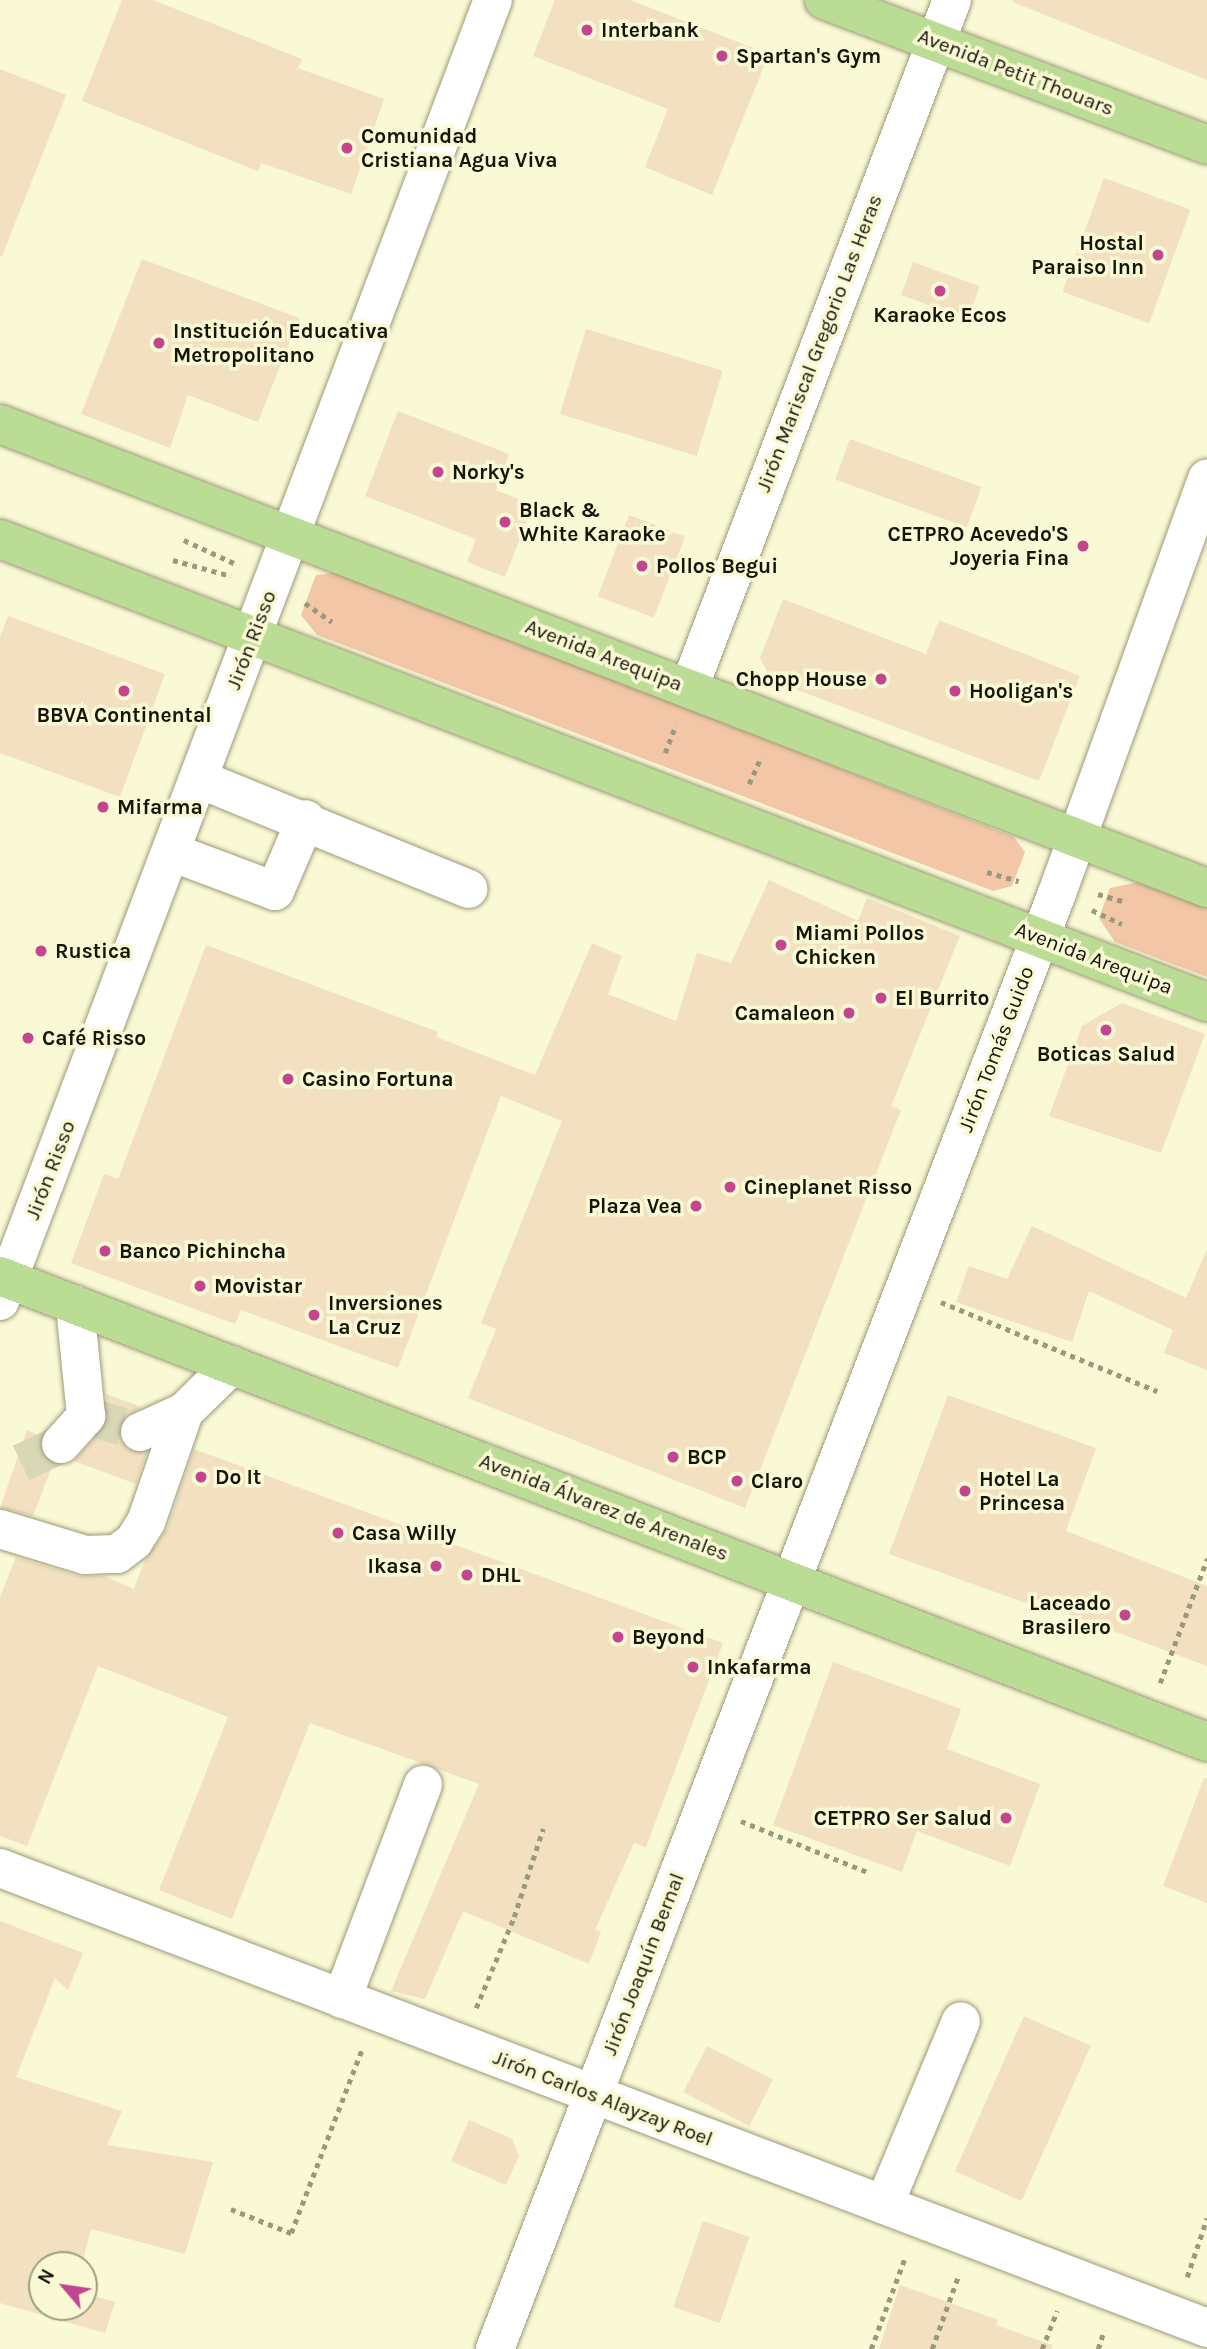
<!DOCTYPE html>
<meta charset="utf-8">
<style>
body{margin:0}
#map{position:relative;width:1207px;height:2349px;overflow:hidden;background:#faf9d5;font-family:Karla,sans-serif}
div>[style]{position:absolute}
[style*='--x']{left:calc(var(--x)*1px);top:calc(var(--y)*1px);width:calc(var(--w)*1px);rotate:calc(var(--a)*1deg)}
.green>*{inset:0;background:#f2c6a6}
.building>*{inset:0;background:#f2e0c0;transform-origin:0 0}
.minor-tunnel>*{height:38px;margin-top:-19px;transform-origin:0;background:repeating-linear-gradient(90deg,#d8d7b6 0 38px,transparent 0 57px)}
.path>*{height:4.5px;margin-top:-2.25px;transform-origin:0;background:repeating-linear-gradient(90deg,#9a997f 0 5px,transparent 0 10px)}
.roads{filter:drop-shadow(0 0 2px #9b9a79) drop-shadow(0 0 2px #9b9a79)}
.minor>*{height:38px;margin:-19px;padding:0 19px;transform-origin:19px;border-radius:19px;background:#fff}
.major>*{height:38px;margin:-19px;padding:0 19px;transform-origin:19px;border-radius:19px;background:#bbdc94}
.dots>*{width:19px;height:19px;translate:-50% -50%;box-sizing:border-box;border:4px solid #faf9d5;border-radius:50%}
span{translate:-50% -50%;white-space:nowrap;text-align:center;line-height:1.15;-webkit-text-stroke:7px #faf9d5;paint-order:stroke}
.poi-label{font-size:21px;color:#161509;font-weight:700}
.left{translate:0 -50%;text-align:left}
.right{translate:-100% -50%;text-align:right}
.street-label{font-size:21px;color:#161509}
.north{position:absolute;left:28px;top:2251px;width:70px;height:70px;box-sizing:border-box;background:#faf9d5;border:2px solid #9f9e83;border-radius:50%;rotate:299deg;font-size:19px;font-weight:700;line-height:28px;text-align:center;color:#161509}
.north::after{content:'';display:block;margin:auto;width:24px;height:32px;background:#c3448f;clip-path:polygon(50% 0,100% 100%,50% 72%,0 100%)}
</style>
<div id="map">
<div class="green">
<i style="clip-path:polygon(341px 572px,1014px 837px,1025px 852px,1012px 886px,993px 891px,317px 635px,301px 615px,316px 575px)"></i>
<i style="clip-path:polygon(1139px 882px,1207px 908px,1207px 977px,1115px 942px,1099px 918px,1110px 888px)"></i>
</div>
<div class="building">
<i style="clip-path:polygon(122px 0,153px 0,302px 59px,298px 68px,384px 99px,351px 194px,261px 163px,258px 171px,82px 101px)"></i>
<i style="clip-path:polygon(555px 0,630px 0,769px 54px,712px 195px,645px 167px,668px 109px,533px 56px)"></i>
<i style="clip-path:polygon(1013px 0,1207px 0,1207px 80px,1013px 2px)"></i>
<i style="clip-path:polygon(0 69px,66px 95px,2px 256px,0 256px)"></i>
<i style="left:1104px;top:178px;width:92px;height:121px;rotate:20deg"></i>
<i style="clip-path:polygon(142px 259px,299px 318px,258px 422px,188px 395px,170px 448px,81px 414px)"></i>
<i style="left:913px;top:262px;width:71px;height:35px;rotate:20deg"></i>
<i style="left:586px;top:329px;width:143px;height:89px;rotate:17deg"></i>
<i style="clip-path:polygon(398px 411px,509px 454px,496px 490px,533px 505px,505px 577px,467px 562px,476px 539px,365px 496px)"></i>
<i style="left:850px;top:439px;width:140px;height:43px;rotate:20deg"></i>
<i style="left:629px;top:515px;width:60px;height:87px;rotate:21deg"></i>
<i style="clip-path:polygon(783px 599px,926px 654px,939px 620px,1080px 676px,1039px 781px,771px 680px,760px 658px)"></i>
<i style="clip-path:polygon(8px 616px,165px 674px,120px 797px,0 753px,0 637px)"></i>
<i style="clip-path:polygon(769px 880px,858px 921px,867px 898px,960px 936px,891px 1106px,901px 1110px,745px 1508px,468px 1398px,496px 1329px,481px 1323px,562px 1121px,501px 1096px,398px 1368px,241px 1310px,235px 1324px,71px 1263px,104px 1174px,118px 1179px,206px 945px,438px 1032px,436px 1037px,535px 1075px,592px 943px,622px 956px,608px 994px,676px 1021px,697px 953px,731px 963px)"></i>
<i style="clip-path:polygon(1122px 1003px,1205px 1034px,1161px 1153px,1049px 1116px,1082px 1026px)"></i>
<i style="clip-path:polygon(1032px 1226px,1186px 1298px,1207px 1249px,1207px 1370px,1164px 1353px,1173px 1330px,1089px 1291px,1072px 1342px,956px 1302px,969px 1266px,1007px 1279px)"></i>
<i style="clip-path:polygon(106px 1394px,142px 1407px,123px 1419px,118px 1431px,127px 1449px,147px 1452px,136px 1484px,74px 1461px,107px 1423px)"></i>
<i style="clip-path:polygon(948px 1395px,1096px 1448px,1066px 1531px,1207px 1586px,1207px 1666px,1039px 1603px,1037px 1607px,889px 1554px)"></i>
<i style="clip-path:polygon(27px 1430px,41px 1436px,41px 1451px,53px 1464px,33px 1516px,0 1508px)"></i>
<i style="clip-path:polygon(194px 1449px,723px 1643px,646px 1847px,634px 1843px,595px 1930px,601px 1932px,589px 1964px,463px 1911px,425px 1999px,391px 1991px,479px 1784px,310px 1723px,232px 1919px,159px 1890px,228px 1717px,98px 1666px,27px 1846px,0 1836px,0 1597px,16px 1557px,79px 1576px,104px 1576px,134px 1589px,145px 1560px,167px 1529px)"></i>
<i style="clip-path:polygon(833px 1662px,961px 1709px,947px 1749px,1040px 1784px,1010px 1866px,917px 1831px,902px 1872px,773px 1825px)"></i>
<i style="clip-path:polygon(1204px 1778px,1207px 1778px,1207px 1903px,1163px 1886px)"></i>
<i style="clip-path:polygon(0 1921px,83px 1953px,68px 1990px,55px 1978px,16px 2077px,122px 2111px,107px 2145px,213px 2162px,185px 2254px,91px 2229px,82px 2265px,42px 2265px,42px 2307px,84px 2307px,84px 2293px,115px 2302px,105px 2333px,0 2303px)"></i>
<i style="left:1024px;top:2016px;width:73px;height:170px;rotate:24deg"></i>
<i style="left:707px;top:2046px;width:74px;height:52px;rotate:27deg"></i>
<i style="clip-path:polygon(469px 2120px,512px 2139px,519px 2156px,506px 2185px,451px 2161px)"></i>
<i style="left:703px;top:2221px;width:49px;height:91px;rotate:19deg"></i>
<i style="clip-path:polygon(900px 2285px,998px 2320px,996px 2325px,1052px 2345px,1052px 2349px,879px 2349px)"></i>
</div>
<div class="minor-tunnel">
<i style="--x:86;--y:1416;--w:56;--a:16.5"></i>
<i style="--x:21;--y:1463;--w:44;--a:-25.4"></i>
</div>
<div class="path">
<i style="--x:184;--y:540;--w:57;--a:24.8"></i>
<i style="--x:173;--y:560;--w:60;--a:15.4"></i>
<i style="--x:305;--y:603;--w:33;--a:35"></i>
<i style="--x:665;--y:753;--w:30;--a:-69"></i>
<i style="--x:749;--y:784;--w:30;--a:-66"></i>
<i style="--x:987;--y:872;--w:33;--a:16"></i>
<i style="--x:1098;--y:894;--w:29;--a:16"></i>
<i style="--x:1092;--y:910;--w:33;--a:25"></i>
<i style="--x:941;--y:1302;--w:234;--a:22.4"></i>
<i style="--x:1160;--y:1683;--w:133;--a:-69.2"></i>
<i style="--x:741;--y:1821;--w:139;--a:22"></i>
<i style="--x:476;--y:2008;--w:99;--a:-67.3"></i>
<i style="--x:514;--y:1917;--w:93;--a:-71.8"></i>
<i style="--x:231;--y:2209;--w:65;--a:21.8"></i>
<i style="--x:291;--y:2233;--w:197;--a:-68.9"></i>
<i style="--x:1187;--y:2277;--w:62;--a:-71.3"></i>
<i style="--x:871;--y:2349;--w:100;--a:-69.6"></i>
<i style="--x:932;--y:2349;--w:80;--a:-70.2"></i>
<i style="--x:1042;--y:2349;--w:41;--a:-68.5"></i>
<i style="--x:1098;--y:2349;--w:20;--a:-72"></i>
</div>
<div class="roads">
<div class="minor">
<i style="--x:689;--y:688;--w:737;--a:-69.08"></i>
<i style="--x:199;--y:779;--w:291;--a:22.2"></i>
<i style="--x:171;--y:852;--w:111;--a:20.6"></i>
<i style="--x:275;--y:891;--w:78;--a:-66.7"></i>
<i style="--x:0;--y:1301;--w:1391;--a:-69.25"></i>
<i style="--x:140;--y:1432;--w:48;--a:-24.4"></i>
<i style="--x:184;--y:1412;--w:67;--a:-44.4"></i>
<i style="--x:61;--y:1444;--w:38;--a:-48"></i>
<i style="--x:86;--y:1416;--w:112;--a:-95.7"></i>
<i style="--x:0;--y:1529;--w:89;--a:17"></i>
<i style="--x:85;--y:1555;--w:32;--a:-2"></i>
<i style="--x:117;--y:1554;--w:21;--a:-37"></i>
<i style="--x:134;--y:1541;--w:22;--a:-58"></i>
<i style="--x:146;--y:1522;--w:116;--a:-70.9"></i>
<i style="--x:0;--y:1868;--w:1292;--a:20.86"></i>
<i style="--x:342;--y:1999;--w:229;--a:-69.3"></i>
<i style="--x:884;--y:2205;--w:199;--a:-67.3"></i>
<i style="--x:495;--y:2349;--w:1558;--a:-68.89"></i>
<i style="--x:1056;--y:896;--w:444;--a:-70.1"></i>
</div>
<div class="major">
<i style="--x:824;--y:0;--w:410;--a:20.7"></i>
<i style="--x:0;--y:424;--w:1293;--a:21.03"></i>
<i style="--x:0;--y:539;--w:1293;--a:20.99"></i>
<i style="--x:0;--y:1276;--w:1294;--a:21.11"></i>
</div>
</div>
<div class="dots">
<i style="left:587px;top:30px;background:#c3448f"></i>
<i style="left:722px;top:56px;background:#c3448f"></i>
<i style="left:347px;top:148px;background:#c3448f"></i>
<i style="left:1158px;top:255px;background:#c3448f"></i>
<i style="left:940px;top:291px;background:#c3448f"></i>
<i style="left:159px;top:343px;background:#c3448f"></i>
<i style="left:438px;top:472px;background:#c3448f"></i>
<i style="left:505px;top:522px;background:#c3448f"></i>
<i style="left:1083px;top:546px;background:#c3448f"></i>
<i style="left:642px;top:566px;background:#c3448f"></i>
<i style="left:881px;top:679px;background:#c3448f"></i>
<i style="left:124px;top:691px;background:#c3448f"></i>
<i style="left:955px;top:691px;background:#c3448f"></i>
<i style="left:103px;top:807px;background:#c3448f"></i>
<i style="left:781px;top:945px;background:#c3448f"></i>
<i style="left:41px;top:951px;background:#c3448f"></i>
<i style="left:881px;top:998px;background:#c3448f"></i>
<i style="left:849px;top:1013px;background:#c3448f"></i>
<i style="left:1106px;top:1030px;background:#c3448f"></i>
<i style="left:28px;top:1038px;background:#c3448f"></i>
<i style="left:288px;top:1079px;background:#c3448f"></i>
<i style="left:730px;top:1187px;background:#c3448f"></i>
<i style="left:696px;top:1206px;background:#c3448f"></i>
<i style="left:105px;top:1251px;background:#c3448f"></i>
<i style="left:200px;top:1286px;background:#c3448f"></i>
<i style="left:314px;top:1315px;background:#c3448f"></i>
<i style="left:673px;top:1457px;background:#c3448f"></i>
<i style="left:201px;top:1477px;background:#c3448f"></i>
<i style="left:737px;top:1481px;background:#c3448f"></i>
<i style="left:965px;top:1491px;background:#c3448f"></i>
<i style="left:338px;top:1533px;background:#c3448f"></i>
<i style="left:436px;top:1566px;background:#c3448f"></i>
<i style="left:467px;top:1575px;background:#c3448f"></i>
<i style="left:1125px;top:1615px;background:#c3448f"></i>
<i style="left:618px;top:1637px;background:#c3448f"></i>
<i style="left:693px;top:1667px;background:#c3448f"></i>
<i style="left:1006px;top:1818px;background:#c3448f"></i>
</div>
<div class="poi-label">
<span class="left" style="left:601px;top:30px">Interbank</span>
<span class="left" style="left:736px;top:56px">Spartan's Gym</span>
<span class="left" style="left:361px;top:148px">Comunidad<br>Cristiana Agua Viva</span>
<span class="right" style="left:1144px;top:255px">Hostal<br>Paraiso Inn</span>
<span style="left:940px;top:315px">Karaoke Ecos</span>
<span class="left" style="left:173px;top:343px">Institución Educativa<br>Metropolitano</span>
<span class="left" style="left:452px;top:472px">Norky's</span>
<span class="left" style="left:519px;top:522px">Black &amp;<br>White Karaoke</span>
<span class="right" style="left:1069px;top:546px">CETPRO Acevedo'S<br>Joyeria Fina</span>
<span class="left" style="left:656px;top:566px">Pollos Begui</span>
<span class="right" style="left:867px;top:679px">Chopp House</span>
<span class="left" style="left:969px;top:691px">Hooligan's</span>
<span style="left:124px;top:715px">BBVA Continental</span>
<span class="left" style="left:117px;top:807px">Mifarma</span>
<span class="left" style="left:795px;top:945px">Miami Pollos<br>Chicken</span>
<span class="left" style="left:55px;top:951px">Rustica</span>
<span class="left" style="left:895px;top:998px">El Burrito</span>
<span class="right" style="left:835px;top:1013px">Camaleon</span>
<span class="left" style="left:42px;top:1038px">Café Risso</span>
<span style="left:1106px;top:1054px">Boticas Salud</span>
<span class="left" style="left:302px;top:1079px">Casino Fortuna</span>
<span class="left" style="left:744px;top:1187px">Cineplanet Risso</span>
<span class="right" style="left:682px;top:1206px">Plaza Vea</span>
<span class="left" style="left:119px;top:1251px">Banco Pichincha</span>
<span class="left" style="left:214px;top:1286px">Movistar</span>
<span class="left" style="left:328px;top:1315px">Inversiones<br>La Cruz</span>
<span class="left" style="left:687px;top:1457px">BCP</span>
<span class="left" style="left:215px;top:1477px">Do It</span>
<span class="left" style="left:979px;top:1491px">Hotel La<br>Princesa</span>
<span class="left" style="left:751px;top:1481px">Claro</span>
<span class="left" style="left:352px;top:1533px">Casa Willy</span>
<span class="right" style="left:422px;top:1566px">Ikasa</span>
<span class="left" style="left:481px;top:1575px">DHL</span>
<span class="right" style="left:1111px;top:1615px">Laceado<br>Brasilero</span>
<span class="left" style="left:632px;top:1637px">Beyond</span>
<span class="left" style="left:707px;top:1667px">Inkafarma</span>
<span class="right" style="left:992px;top:1818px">CETPRO Ser Salud</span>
</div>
<div class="street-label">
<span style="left:1016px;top:72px;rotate:21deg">Avenida Petit Thouars</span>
<span style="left:819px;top:343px;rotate:-69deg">Jirón Mariscal Gregorio Las Heras</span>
<span style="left:251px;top:640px;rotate:-69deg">Jirón Risso</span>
<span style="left:604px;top:655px;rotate:21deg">Avenida Arequipa</span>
<span style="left:1094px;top:958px;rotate:21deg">Avenida Arequipa</span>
<span style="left:996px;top:1049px;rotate:-69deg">Jirón Tomás Guido</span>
<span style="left:50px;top:1170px;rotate:-69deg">Jirón Risso</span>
<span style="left:604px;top:1507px;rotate:21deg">Avenida Álvarez de Arenales</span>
<span style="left:643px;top:1964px;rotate:-69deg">Jirón Joaquín Bernal</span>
<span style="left:603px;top:2098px;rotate:21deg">Jirón Carlos Alayzay Roel</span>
</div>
<div class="north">N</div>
</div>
